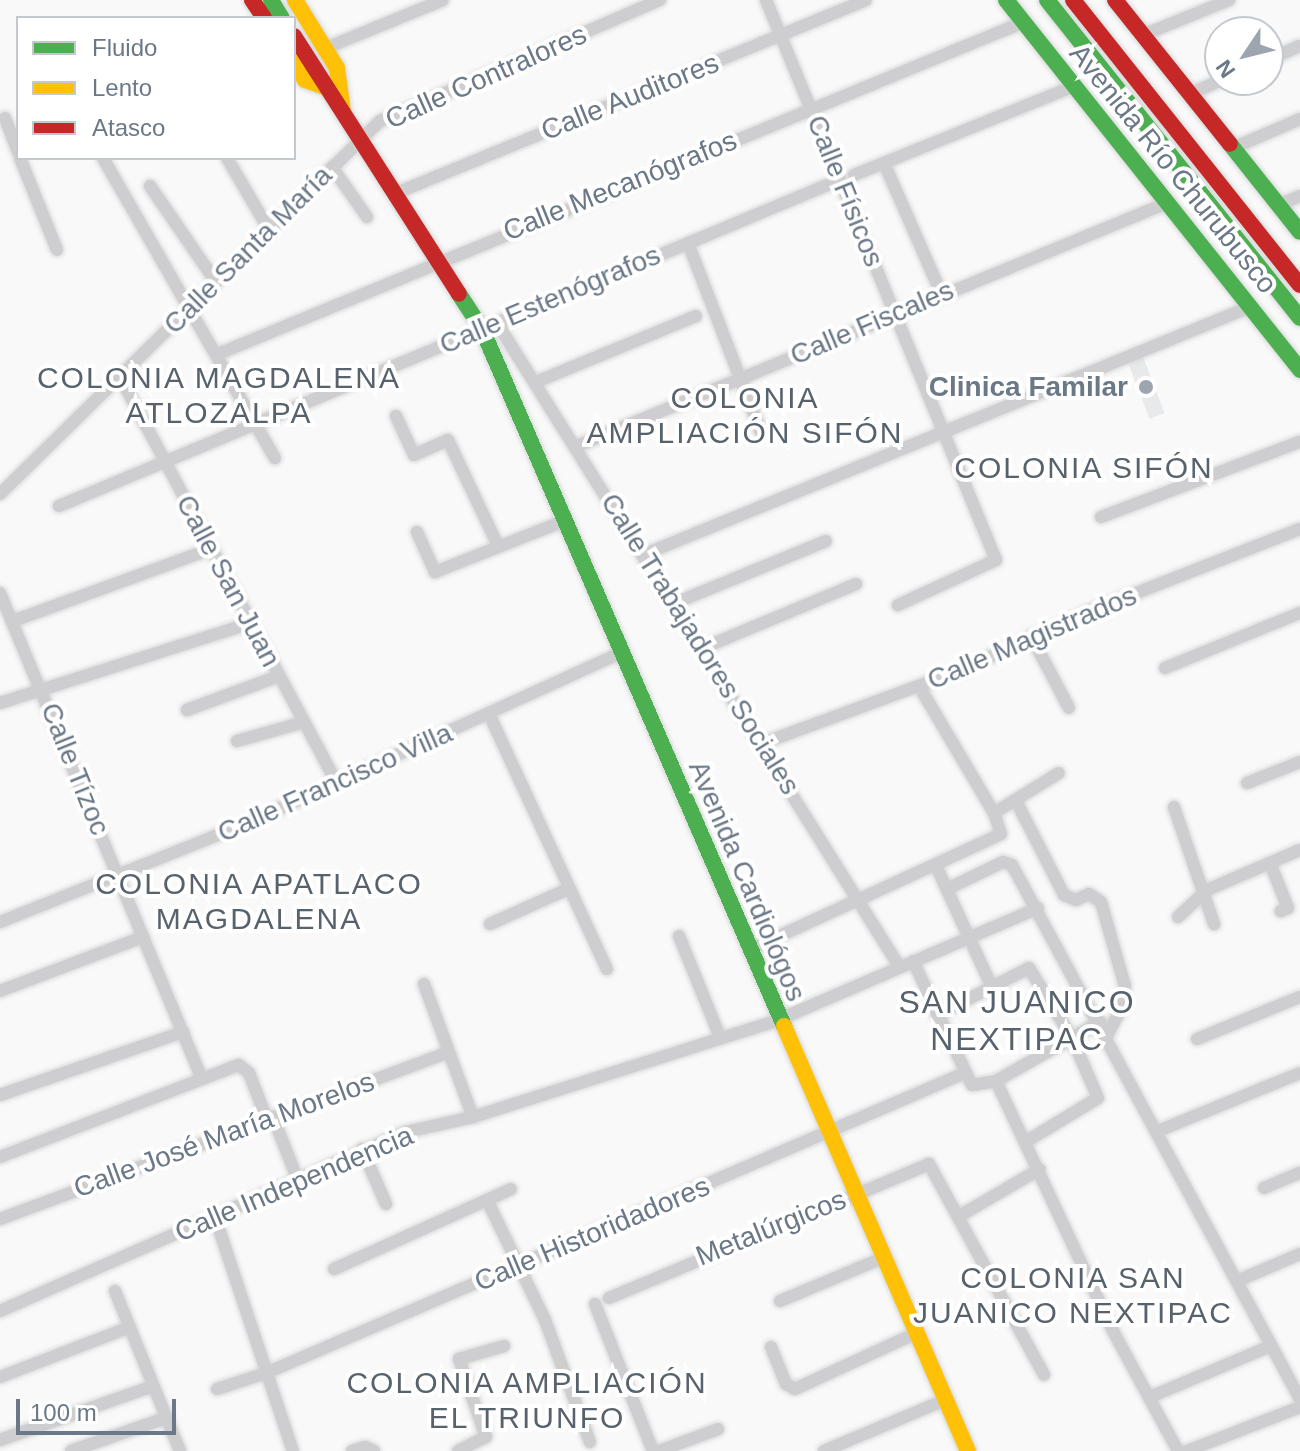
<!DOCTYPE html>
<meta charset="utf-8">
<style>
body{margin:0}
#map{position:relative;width:1300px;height:1451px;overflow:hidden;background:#f9f9f9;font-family:Helvetica,sans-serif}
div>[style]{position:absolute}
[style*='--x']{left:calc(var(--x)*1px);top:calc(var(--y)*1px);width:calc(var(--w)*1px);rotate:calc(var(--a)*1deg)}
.built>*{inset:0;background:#e8e9ea;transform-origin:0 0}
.roads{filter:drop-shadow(0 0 2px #d6d7d8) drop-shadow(0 0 2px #d6d7d8)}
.street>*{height:12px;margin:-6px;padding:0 6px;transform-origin:6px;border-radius:6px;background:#ceced0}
.fast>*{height:16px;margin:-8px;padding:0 8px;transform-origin:8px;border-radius:8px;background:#4caf50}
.slow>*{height:16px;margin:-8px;padding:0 8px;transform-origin:8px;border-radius:8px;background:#ffc107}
.jam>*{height:16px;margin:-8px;padding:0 8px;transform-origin:8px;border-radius:8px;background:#c62828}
.dots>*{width:22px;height:22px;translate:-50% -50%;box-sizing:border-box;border:4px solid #fff;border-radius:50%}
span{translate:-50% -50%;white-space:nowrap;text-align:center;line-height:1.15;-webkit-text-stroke:8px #fff;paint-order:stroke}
.street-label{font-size:28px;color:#6b7887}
.poi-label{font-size:28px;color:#6b7887;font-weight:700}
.right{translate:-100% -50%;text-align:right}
.neighbourhood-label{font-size:30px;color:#58626c;letter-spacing:2px}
.quarter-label{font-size:32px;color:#58626c;letter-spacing:2px}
.legend{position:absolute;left:16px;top:16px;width:280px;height:144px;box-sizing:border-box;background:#fff;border:2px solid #c4c9cf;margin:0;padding:10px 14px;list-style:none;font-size:24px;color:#6b7887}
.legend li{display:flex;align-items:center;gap:16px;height:40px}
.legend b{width:40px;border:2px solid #c4c9cf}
.north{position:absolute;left:1204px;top:16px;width:80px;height:80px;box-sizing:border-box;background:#fff;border:2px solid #c4c9cf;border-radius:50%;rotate:235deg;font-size:22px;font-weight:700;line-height:32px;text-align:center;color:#6b7887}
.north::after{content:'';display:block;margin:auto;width:28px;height:36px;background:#9da5af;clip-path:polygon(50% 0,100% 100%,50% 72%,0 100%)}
.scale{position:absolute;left:16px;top:1399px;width:160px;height:36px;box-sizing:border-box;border:4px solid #6b7887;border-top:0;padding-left:10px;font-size:24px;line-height:28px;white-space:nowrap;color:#6b7887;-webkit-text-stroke:6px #fff;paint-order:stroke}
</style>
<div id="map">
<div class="built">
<i style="left:1143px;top:357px;width:60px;height:16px;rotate:69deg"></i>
</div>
<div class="roads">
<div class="street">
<i style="--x:766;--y:0;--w:605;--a:67.67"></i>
<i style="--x:996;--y:560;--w:108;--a:155.3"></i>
<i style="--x:1143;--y:35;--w:93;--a:-22.1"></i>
<i style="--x:326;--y:48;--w:126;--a:-22.3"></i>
<i style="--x:1268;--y:60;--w:35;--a:-24"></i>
<i style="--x:1190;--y:94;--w:35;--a:-24"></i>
<i style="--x:5;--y:118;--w:36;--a:69"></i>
<i style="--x:1233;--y:148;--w:73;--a:-23.4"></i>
<i style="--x:20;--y:158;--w:99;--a:68.1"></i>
<i style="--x:103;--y:158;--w:346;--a:60.2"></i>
<i style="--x:227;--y:158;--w:83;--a:59.7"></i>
<i style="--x:884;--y:163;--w:142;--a:66.3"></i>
<i style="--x:332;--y:167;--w:61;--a:55"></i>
<i style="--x:854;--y:175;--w:237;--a:-22"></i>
<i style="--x:150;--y:186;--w:116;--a:55.5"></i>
<i style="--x:394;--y:194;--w:510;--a:-22.34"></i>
<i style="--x:1278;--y:205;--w:24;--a:-22"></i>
<i style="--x:688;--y:243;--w:203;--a:68.9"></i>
<i style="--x:497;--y:323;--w:758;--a:57.99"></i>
<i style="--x:218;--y:354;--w:872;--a:-22.39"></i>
<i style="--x:120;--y:377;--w:461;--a:61.9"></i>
<i style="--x:536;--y:382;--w:173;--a:-22.4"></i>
<i style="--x:396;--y:416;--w:43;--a:65.2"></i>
<i style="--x:414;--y:455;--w:37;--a:-24"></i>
<i style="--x:448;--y:440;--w:117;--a:64.7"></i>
<i style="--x:577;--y:446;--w:638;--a:-22.39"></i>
<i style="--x:0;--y:494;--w:532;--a:-44.47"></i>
<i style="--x:380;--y:121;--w:305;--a:-23.4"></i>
<i style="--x:59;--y:506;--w:845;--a:-22.68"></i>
<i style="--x:1101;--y:517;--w:213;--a:-20.7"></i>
<i style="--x:417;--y:532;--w:44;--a:65.8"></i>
<i style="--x:435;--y:572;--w:139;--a:-21.6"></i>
<i style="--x:645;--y:554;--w:653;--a:-22.21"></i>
<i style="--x:0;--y:593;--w:526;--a:67.43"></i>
<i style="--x:675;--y:603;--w:163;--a:-22.3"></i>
<i style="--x:13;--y:621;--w:211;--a:-20"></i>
<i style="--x:1031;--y:636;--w:81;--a:62.2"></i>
<i style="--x:703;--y:648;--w:166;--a:-22.7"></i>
<i style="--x:1165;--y:668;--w:146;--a:-22.2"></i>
<i style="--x:0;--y:703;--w:262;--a:-17.7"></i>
<i style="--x:187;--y:710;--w:98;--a:-20.3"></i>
<i style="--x:489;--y:714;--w:281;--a:65.2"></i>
<i style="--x:237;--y:741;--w:70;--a:-15.8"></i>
<i style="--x:763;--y:743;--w:209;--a:-20.2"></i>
<i style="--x:959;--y:671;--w:142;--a:-24.6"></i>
<i style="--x:1088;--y:612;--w:228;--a:-21.4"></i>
<i style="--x:1247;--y:783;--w:57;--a:-21.6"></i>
<i style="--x:1016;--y:801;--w:106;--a:62.9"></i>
<i style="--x:1064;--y:895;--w:13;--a:23"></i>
<i style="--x:1076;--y:900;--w:14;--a:-25"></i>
<i style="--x:1089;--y:894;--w:14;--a:34"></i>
<i style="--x:1101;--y:902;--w:87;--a:74.1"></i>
<i style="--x:1125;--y:986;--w:25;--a:101"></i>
<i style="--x:1120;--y:1011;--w:27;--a:118"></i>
<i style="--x:1174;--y:807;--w:124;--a:71.1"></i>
<i style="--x:994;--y:813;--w:76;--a:-31.6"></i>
<i style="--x:1270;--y:863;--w:48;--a:68.2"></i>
<i style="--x:1288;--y:908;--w:8;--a:157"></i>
<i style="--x:936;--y:866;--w:133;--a:65.2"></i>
<i style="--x:947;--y:889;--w:62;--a:-25.7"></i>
<i style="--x:1003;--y:862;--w:9;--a:18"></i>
<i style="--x:1012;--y:865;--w:607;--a:61.66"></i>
<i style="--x:1178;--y:917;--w:40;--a:-43"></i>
<i style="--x:1207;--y:890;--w:101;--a:-23.3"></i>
<i style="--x:0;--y:922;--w:262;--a:-21.8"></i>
<i style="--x:243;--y:825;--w:415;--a:-24.5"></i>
<i style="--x:490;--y:924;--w:85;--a:-24.2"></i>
<i style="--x:679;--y:936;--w:109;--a:67.9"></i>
<i style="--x:749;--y:950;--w:277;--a:-24.7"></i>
<i style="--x:1001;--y:834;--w:22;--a:-108"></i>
<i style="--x:994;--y:813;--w:147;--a:-120.6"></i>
<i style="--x:913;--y:961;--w:137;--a:64.6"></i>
<i style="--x:972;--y:1085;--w:24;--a:-9"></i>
<i style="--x:996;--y:1081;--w:120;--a:-29.6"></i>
<i style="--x:424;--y:984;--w:142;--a:69.8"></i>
<i style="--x:0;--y:991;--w:153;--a:-20.7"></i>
<i style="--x:937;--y:1015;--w:103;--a:-27.1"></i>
<i style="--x:1029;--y:968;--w:82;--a:58.4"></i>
<i style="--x:1072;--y:1038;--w:65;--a:66.6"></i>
<i style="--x:1098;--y:1098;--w:83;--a:148.8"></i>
<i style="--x:1197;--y:1039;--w:111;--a:-22.2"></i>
<i style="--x:996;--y:1081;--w:278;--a:64.9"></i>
<i style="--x:1114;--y:1333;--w:134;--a:61.5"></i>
<i style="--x:0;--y:1095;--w:194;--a:-19"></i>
<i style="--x:273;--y:1117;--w:66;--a:68.5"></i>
<i style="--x:1158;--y:1131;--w:153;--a:-22.2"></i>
<i style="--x:362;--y:1149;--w:60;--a:66.4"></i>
<i style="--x:0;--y:1157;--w:256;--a:-21.1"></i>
<i style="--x:239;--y:1065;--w:13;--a:39"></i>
<i style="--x:249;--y:1073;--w:47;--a:68.9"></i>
<i style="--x:1264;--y:1188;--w:39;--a:-23"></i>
<i style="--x:487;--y:1200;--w:133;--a:64.2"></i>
<i style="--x:545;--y:1320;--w:130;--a:69.8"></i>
<i style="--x:961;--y:1215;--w:91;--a:-30.2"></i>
<i style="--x:215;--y:1217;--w:247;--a:71.6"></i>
<i style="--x:0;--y:1219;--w:478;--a:-20.4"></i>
<i style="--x:334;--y:1269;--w:194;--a:-24.3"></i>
<i style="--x:1237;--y:1281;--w:69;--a:-23.2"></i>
<i style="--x:115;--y:1291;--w:173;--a:67.9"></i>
<i style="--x:609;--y:1298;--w:347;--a:-22.7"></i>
<i style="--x:929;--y:1164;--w:240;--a:61.4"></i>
<i style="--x:780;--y:1301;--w:112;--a:-22.7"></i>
<i style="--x:595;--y:1304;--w:158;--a:68.5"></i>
<i style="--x:0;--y:1311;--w:444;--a:-23.8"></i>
<i style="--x:406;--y:1132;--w:69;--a:-12.6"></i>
<i style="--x:473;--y:1117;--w:320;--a:-17.6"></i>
<i style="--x:778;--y:1020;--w:283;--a:-23.3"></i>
<i style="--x:771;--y:1347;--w:40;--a:68"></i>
<i style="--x:786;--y:1384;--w:10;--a:29"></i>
<i style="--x:795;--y:1389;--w:133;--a:-24.8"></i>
<i style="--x:0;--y:1377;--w:139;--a:-21"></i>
<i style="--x:217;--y:1389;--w:52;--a:-18.1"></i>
<i style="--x:266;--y:1373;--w:761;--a:-23.23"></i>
<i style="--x:1150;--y:1397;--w:131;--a:-22.9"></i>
<i style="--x:0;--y:1440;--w:162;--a:-19.4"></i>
<i style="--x:71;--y:1451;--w:101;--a:-19.2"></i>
<i style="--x:352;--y:1451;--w:14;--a:-17"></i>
<i style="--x:365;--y:1447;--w:10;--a:24"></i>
<i style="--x:458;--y:1451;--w:31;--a:-27"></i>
<i style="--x:486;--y:1437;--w:83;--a:-109.1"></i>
<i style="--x:459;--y:1359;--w:47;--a:-16.1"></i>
<i style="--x:659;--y:1451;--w:63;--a:-20.4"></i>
<i style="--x:824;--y:1451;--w:131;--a:-22.9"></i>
<i style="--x:1187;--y:1451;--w:121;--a:-21.3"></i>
</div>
<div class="fast">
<i style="--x:271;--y:0;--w:21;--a:59"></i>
<i style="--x:1006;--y:0;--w:473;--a:51.5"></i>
<i style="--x:1047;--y:0;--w:406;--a:51.5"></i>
<i style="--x:1230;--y:144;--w:112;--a:51.5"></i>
<i style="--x:459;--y:294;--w:42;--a:56.7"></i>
<i style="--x:482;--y:329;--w:760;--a:66.57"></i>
</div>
<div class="slow">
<i style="--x:295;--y:0;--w:80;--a:58.3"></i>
<i style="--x:337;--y:68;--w:43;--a:82.1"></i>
<i style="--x:294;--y:63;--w:20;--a:57"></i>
<i style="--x:305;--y:80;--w:21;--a:19"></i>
<i style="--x:784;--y:1026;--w:463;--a:66.6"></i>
</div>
<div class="jam">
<i style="--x:252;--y:0;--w:22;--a:56"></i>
<i style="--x:1073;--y:0;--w:364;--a:51.5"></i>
<i style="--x:1115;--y:0;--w:184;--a:51.4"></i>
<i style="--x:294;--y:36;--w:306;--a:57.4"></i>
</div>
</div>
<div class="dots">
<i style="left:1146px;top:387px;background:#9da5af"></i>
</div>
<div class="street-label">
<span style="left:486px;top:77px;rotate:-24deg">Calle Contralores</span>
<span style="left:630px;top:97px;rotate:-22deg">Calle Auditores</span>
<span style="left:1173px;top:169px;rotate:51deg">Avenida Río Churubusco</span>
<span style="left:620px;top:186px;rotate:-22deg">Calle Mecanógrafos</span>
<span style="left:845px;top:191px;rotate:68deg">Calle Físicos</span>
<span style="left:248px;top:250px;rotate:-45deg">Calle Santa María</span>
<span style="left:550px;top:300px;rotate:-23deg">Calle Estenógrafos</span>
<span style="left:872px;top:323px;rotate:-23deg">Calle Fiscales</span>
<span style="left:228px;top:581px;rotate:62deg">Calle San Juan</span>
<span style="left:1032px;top:638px;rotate:-23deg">Calle Magistrados</span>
<span style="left:700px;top:644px;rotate:58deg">Calle Trabajadores Sociales</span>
<span style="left:75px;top:769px;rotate:68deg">Calle Tízoc</span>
<span style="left:335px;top:783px;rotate:-24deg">Calle Francisco Villa</span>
<span style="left:747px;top:881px;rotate:67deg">Avenida Cardiológos</span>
<span style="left:224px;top:1135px;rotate:-20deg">Calle José María Morelos</span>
<span style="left:294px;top:1184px;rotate:-23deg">Calle Independencia</span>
<span style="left:771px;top:1228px;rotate:-22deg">Metalúrgicos</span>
<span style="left:592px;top:1234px;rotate:-23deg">Calle Historidadores</span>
</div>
<div class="poi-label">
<span class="right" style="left:1128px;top:387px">Clinica Familar</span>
</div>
<div class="neighbourhood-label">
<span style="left:219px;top:395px">COLONIA MAGDALENA<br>ATLOZALPA</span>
<span style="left:745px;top:415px">COLONIA<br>AMPLIACIÓN SIFÓN</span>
<span style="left:1084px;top:468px">COLONIA SIFÓN</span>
<span style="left:259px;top:901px">COLONIA APATLACO<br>MAGDALENA</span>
<span style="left:1073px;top:1295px">COLONIA SAN<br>JUANICO NEXTIPAC</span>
<span style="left:527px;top:1400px">COLONIA AMPLIACIÓN<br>EL TRIUNFO</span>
</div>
<div class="quarter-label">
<span style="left:1017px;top:1021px">SAN JUANICO<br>NEXTIPAC</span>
</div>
<ul class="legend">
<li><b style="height:10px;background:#4caf50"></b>Fluido</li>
<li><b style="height:10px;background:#ffc107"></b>Lento</li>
<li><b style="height:10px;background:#c62828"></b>Atasco</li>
</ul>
<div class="north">N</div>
<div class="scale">100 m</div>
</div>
